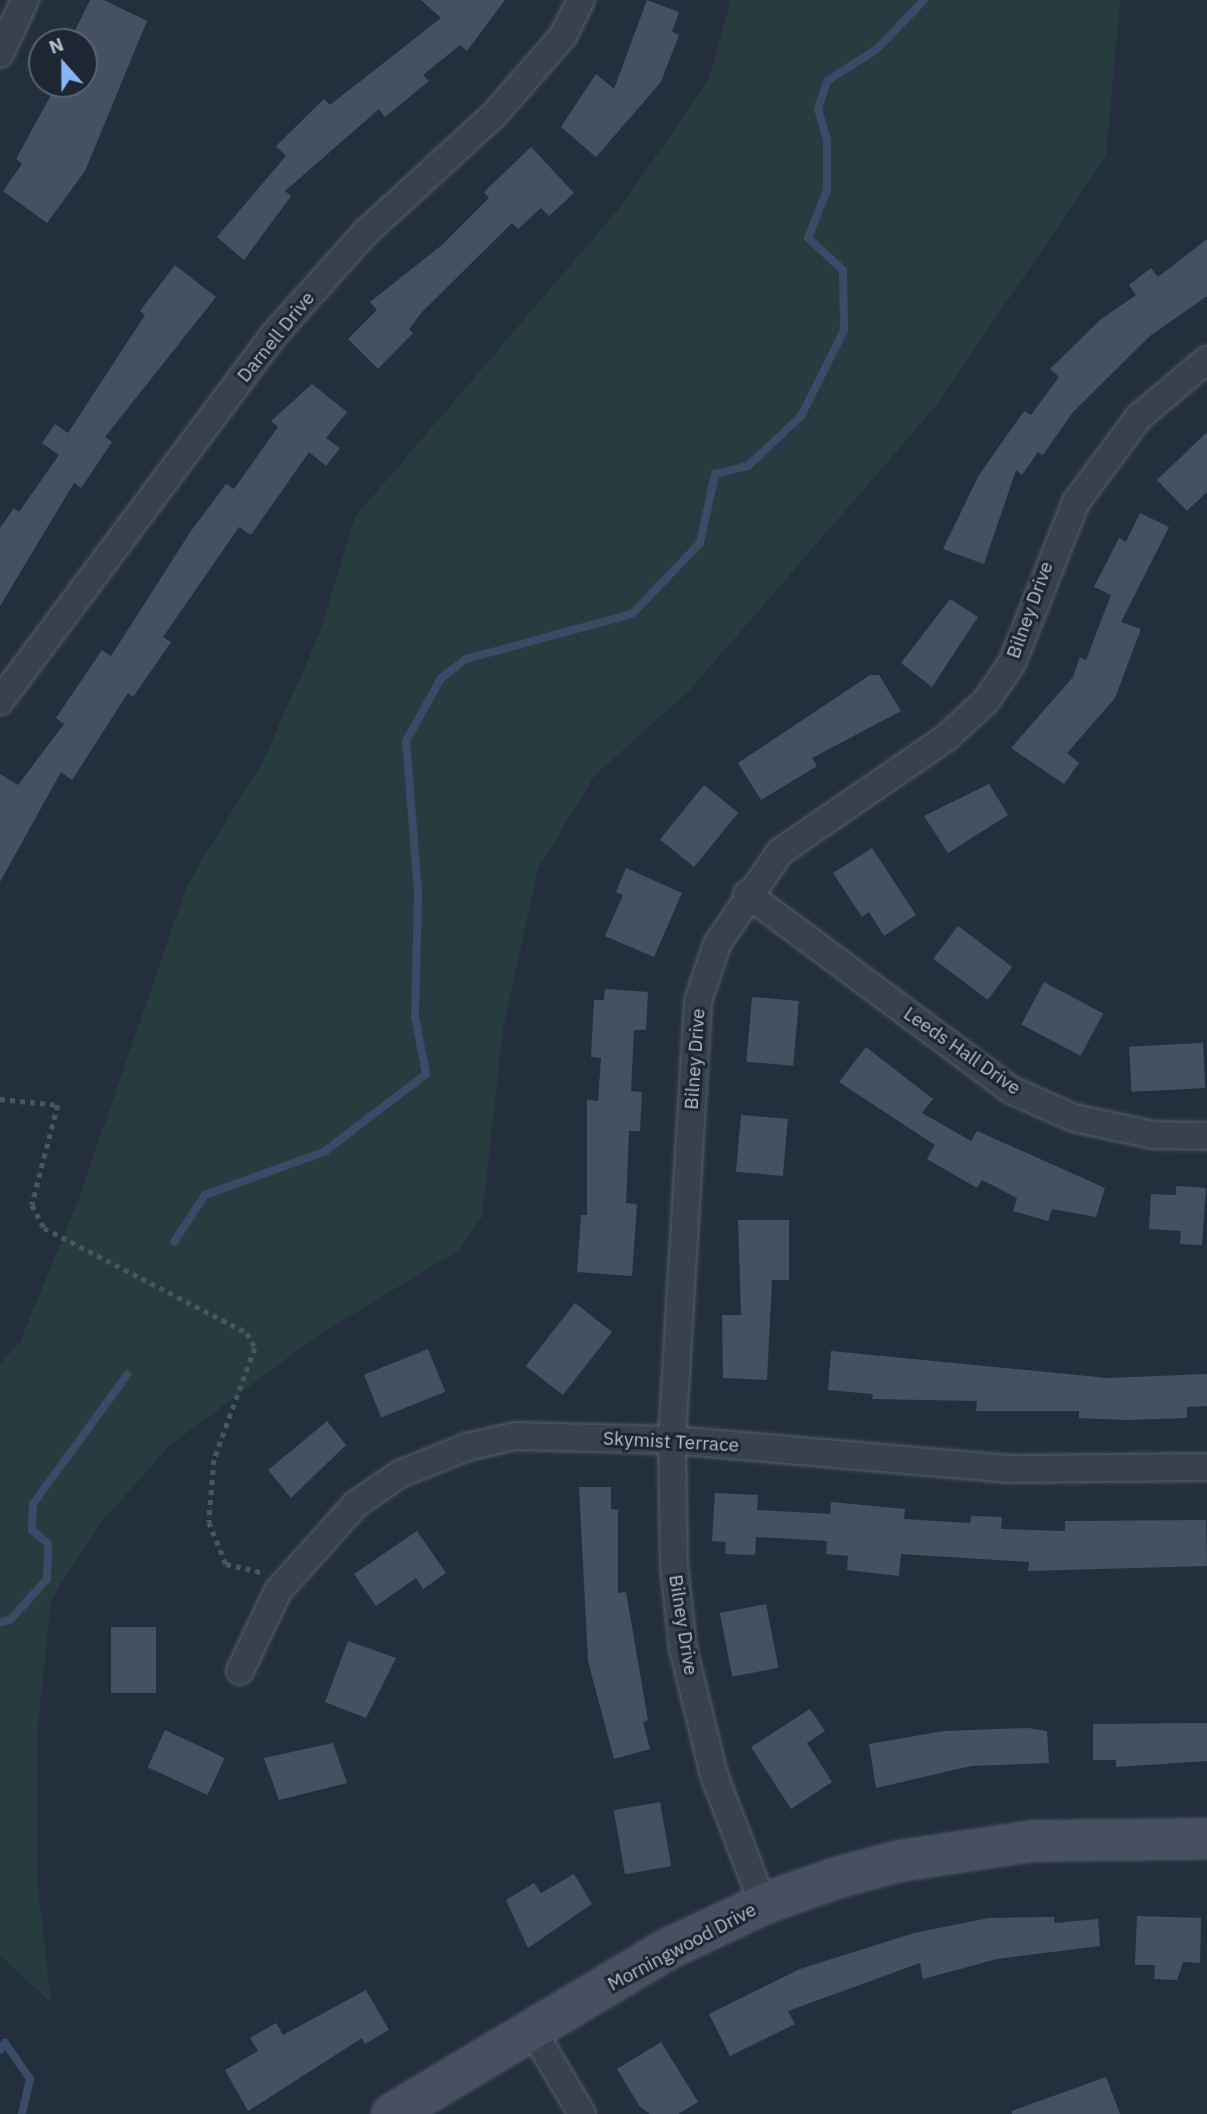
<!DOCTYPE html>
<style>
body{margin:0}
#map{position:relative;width:1207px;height:2114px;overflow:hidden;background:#242f3e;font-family:"IBM Plex Sans",sans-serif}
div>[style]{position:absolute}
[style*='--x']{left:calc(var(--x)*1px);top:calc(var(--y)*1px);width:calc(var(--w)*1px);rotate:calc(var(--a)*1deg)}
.green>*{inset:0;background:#263c3f}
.stream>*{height:8px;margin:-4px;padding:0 4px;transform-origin:4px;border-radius:4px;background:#394c67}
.building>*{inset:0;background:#455162;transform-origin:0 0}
.path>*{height:4.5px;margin-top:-2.25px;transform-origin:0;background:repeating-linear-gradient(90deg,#44595c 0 5px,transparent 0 10px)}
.roads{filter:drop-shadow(0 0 2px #565f6c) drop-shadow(0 0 2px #565f6c)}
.street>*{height:26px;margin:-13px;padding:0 13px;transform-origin:13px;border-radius:13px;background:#38414e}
.secondary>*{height:38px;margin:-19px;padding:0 19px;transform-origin:19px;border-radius:19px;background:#465061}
span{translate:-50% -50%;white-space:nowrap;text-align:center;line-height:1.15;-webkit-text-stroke:6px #1d2633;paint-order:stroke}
.street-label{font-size:19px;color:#b4bcc9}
.north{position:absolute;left:28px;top:28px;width:70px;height:70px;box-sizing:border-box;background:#1d2633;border:2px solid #59626f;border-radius:50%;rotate:339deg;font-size:19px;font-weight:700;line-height:28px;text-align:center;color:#b4bcc9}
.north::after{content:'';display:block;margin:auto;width:24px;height:32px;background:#8ab4f8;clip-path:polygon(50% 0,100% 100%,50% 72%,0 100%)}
</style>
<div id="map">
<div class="green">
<i style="clip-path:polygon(731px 0,1120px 0,1106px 156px,935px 407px,689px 691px,595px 775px,538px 869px,503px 1028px,482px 1217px,459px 1250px,317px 1336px,169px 1446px,99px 1525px,51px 1600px,37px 1734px,37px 1879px,51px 2003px,0 1955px,0 1364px,20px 1342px,79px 1198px,188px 883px,263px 761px,319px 635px,355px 517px,623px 204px,709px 79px)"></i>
</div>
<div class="stream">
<i style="--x:174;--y:1242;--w:56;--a:-56.6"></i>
<i style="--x:205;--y:1195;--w:127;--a:-19.9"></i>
<i style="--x:324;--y:1152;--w:128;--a:-37.4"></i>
<i style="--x:426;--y:1074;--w:58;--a:-100.9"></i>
<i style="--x:415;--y:1017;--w:125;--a:-88.6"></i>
<i style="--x:418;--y:892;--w:151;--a:-94.5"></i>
<i style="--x:406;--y:741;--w:72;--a:-60.9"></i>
<i style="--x:441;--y:678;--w:31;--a:-37"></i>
<i style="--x:466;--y:659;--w:172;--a:-15.2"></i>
<i style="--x:632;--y:614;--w:98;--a:-46.2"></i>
<i style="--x:700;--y:543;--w:71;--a:-77.7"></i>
<i style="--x:715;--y:474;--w:34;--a:-14"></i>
<i style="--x:748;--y:466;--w:73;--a:-43.3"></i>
<i style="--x:801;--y:416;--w:96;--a:-63.4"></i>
<i style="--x:844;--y:330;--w:60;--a:-91"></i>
<i style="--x:843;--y:270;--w:47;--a:-137.6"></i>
<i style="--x:808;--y:238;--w:52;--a:-68.4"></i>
<i style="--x:827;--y:190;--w:50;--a:-90"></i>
<i style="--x:827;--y:140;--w:32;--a:-106"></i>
<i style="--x:818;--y:109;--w:29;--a:-72"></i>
<i style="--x:827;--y:81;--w:59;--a:-32.6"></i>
<i style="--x:877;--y:49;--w:68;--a:-46.2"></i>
<i style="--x:0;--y:1622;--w:10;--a:-11"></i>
<i style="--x:10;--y:1620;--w:55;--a:-47.9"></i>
<i style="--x:47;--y:1579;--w:35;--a:-88"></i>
<i style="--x:48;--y:1544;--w:21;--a:-139"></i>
<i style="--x:32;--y:1530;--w:26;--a:-88"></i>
<i style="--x:33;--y:1504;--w:160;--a:-53.9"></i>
<i style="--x:0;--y:2050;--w:9;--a:-54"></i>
<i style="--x:5;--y:2043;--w:44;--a:55.2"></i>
<i style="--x:30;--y:2079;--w:36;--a:103"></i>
</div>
<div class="building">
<i style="clip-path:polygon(90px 0,104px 0,147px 21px,85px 171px,47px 223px,3px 191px,22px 164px,16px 159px,57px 84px,84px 84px,84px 42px,70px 41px)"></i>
<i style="clip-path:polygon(421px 0,505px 0,467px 51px,460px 45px,423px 75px,429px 81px,385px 117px,379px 109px,285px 191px,291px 196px,244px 260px,217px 237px,286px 156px,276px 146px,324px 99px,330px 105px,441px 18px)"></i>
<i style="clip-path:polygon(647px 0,679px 12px,672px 32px,679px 35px,661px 82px,596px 157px,561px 127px,596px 74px,614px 89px)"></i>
<i style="clip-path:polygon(531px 147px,574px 193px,549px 216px,541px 208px,518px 229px,512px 223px,422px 312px,409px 329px,413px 333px,378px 369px,348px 339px,377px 310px,370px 302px,442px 245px,489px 198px,484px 192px)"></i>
<i style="clip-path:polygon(1207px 239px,1207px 296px,1150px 336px,1073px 412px,1043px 455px,1038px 452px,1022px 475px,1016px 470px,984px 564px,943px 549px,979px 475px,1024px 411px,1031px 415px,1059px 377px,1050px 369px,1101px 319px,1136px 295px,1129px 285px,1151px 268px,1158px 277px)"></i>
<i style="clip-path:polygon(175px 265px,216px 297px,105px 437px,112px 442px,81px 488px,74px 483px,0 606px,0 528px,14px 508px,19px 512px,59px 455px,42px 443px,55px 424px,68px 433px,145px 315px,140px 311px)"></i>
<i style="clip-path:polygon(312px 384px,347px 412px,326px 438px,340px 448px,326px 466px,309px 452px,251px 535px,239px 527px,163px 637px,171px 642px,133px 697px,128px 693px,72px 780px,61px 772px,0 882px,0 774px,18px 785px,64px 724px,56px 718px,102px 650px,111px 656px,191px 531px,226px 484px,234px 489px,278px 427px,271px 421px)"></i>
<i style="clip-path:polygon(1207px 432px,1207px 492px,1187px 511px,1157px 480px)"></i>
<i style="clip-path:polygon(1140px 513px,1169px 527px,1121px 622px,1141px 629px,1115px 698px,1067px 753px,1079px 763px,1064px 784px,1011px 748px,1073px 677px,1080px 657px,1086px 660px,1111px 595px,1094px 587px,1119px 538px,1126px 542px)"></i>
<i style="clip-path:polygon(950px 599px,978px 617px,932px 687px,901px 663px)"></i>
<i style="clip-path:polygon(870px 675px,879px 675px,901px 711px,812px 758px,817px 766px,761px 800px,738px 763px)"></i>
<i style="clip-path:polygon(989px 784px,1008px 815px,948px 853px,924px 816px)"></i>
<i style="left:704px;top:785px;width:44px;height:70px;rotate:39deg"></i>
<i style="clip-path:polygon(872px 848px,916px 915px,884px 936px,869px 912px,862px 917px,833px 873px)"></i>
<i style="clip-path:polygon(626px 868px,682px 893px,654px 957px,605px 936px,623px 895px,616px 892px)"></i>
<i style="left:958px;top:926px;width:68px;height:41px;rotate:37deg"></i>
<i style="left:1044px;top:982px;width:67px;height:48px;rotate:28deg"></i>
<i style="clip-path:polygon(605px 989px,648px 992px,646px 1030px,634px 1030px,631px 1091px,642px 1092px,640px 1131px,629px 1131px,626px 1203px,637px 1204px,632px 1276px,577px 1272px,581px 1215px,587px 1215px,587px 1100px,598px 1101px,601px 1058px,591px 1057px,594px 1000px,604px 1000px)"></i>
<i style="left:752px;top:997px;width:47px;height:65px;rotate:5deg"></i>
<i style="left:1203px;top:1043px;width:45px;height:74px;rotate:87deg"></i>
<i style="clip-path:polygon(866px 1047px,933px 1099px,922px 1113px,971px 1141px,977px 1131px,1105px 1188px,1096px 1217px,1052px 1209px,1048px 1221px,1013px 1211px,1017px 1198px,982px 1180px,977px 1188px,927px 1159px,935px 1145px,839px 1082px)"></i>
<i style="left:741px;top:1115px;width:47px;height:57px;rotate:5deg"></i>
<i style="clip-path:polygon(1176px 1186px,1206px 1188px,1202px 1245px,1180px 1244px,1181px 1231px,1149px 1229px,1151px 1194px,1176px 1195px)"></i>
<i style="clip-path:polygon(738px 1220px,789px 1220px,789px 1280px,772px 1280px,767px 1380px,723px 1378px,722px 1315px,741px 1315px)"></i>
<i style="left:575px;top:1303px;width:47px;height:80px;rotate:38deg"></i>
<i style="left:428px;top:1349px;width:46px;height:69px;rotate:68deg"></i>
<i style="clip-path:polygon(831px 1351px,1108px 1378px,1207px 1374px,1207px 1406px,1187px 1407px,1187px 1418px,1126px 1420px,1079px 1418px,1079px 1411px,976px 1411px,977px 1401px,872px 1399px,873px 1394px,828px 1390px)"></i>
<i style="clip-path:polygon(327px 1421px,346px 1445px,291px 1498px,268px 1470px)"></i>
<i style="clip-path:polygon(579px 1487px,611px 1487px,611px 1509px,618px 1510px,618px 1593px,626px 1592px,648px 1720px,643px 1722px,650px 1749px,614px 1759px,588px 1661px)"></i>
<i style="clip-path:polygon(715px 1493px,758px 1495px,757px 1510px,830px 1514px,831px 1502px,905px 1509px,904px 1519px,970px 1523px,971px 1516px,1002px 1517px,1001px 1529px,1065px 1531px,1065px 1521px,1206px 1520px,1207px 1566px,1028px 1571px,1029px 1562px,901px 1554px,899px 1576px,847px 1570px,848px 1556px,826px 1554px,827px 1541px,756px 1537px,755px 1555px,725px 1554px,726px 1542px,712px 1541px)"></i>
<i style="clip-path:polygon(417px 1531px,446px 1573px,423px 1589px,416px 1578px,376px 1606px,354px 1574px)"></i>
<i style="left:766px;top:1604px;width:65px;height:47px;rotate:79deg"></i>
<i style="left:111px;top:1627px;width:45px;height:66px"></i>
<i style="clip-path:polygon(348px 1641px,396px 1658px,366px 1718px,325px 1702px)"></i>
<i style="clip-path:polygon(810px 1709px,825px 1731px,807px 1743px,832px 1782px,791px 1809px,751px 1747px)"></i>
<i style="clip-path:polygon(1207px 1723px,1207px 1761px,1116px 1767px,1116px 1760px,1093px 1760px,1093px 1724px)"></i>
<i style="clip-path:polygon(1028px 1728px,1047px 1731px,1049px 1763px,971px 1766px,876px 1788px,869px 1744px,944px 1731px)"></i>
<i style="left:165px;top:1730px;width:66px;height:41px;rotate:25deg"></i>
<i style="clip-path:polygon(333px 1743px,347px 1783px,279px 1800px,264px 1758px)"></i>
<i style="left:660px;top:1802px;width:65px;height:47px;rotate:80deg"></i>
<i style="clip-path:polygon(574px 1874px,592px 1904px,528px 1948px,506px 1900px,534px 1883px,541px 1893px)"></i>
<i style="clip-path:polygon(1137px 1916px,1201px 1918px,1200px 1963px,1183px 1962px,1177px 1980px,1154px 1979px,1155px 1965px,1135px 1965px)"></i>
<i style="clip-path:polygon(1054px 1917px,1054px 1923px,1098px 1919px,1100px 1946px,997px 1959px,923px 1979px,920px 1963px,788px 2011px,795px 2024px,730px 2056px,709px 2014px,800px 1969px,914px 1933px,989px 1918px)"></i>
<i style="clip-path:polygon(366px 1990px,389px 2030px,365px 2044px,362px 2038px,248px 2111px,225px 2070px,258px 2051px,250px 2038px,276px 2023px,283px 2035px)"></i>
<i style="clip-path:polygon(661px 2042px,698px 2102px,678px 2114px,650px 2114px,640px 2107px,617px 2069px)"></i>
<i style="clip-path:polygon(1106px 2077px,1120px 2114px,1012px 2114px,1012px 2111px)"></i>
</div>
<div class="path">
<i style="--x:0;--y:1099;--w:58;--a:5.9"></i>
<i style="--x:58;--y:1105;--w:103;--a:104.6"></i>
<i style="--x:32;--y:1205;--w:26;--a:62"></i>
<i style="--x:44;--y:1228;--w:229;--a:27.3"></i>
<i style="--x:247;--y:1333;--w:17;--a:62"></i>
<i style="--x:255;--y:1348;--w:119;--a:110.1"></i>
<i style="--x:214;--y:1460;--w:62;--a:94.6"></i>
<i style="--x:209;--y:1522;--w:45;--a:68"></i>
<i style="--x:226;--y:1564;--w:37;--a:13"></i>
</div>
<div class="roads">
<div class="street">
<i style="--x:0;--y:54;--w:60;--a:-65.2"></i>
<i style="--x:0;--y:701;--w:454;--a:-53.2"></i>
<i style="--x:272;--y:337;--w:140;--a:-48.2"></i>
<i style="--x:365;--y:233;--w:175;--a:-42.5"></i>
<i style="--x:494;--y:115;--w:105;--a:-48.9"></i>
<i style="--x:563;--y:36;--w:40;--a:-63.4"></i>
<i style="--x:747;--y:894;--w:329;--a:36.6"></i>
<i style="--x:1011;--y:1090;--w:69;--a:24"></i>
<i style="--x:1074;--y:1118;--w:81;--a:12.1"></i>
<i style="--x:1153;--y:1135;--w:54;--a:1.1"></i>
<i style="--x:240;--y:1671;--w:89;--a:-64.6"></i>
<i style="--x:278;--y:1591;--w:117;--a:-48.1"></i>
<i style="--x:356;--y:1504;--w:53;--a:-34.3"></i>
<i style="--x:400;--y:1474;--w:72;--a:-21.9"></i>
<i style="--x:467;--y:1447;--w:49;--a:-12.9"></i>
<i style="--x:515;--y:1436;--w:157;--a:1.5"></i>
<i style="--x:672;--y:1440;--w:339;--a:4.9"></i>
<i style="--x:1010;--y:1469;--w:197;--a:-0.6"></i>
<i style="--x:763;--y:1904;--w:138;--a:-110.8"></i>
<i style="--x:714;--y:1775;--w:131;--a:-103.7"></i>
<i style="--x:683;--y:1648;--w:83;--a:-96.2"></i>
<i style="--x:674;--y:1565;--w:125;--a:-90.9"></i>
<i style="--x:672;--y:1440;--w:440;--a:-86.6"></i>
<i style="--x:698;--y:1001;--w:60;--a:-71.6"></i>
<i style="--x:717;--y:944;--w:112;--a:-55.6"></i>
<i style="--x:780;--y:852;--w:201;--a:-34.5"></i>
<i style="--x:946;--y:738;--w:54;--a:-42.8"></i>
<i style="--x:986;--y:701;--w:46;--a:-55.6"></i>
<i style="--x:1012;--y:663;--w:173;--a:-68.3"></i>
<i style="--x:1076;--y:502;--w:106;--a:-53.5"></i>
<i style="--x:1139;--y:417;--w:89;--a:-40"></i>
<i style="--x:533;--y:2031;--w:96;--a:59.4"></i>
</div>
<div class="secondary">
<i style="--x:392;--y:2114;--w:322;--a:-30.9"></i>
<i style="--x:668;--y:1949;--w:105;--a:-25.3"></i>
<i style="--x:763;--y:1904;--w:77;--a:-19.6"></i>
<i style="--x:836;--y:1878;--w:65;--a:-15.1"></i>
<i style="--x:899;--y:1861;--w:135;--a:-8.5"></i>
<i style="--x:1033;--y:1841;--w:174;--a:-0.7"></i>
</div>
</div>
<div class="street-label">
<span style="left:276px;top:337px;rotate:-51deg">Darnell Drive</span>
<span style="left:1030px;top:610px;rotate:-70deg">Bilney Drive</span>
<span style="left:962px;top:1051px;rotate:35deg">Leeds Hall Drive</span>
<span style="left:695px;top:1059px;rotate:-86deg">Bilney Drive</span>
<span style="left:671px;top:1442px;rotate:3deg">Skymist Terrace</span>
<span style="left:683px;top:1625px;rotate:81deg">Bilney Drive</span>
<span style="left:682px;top:1947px;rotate:-28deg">Morningwood Drive</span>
</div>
<div class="north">N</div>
</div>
